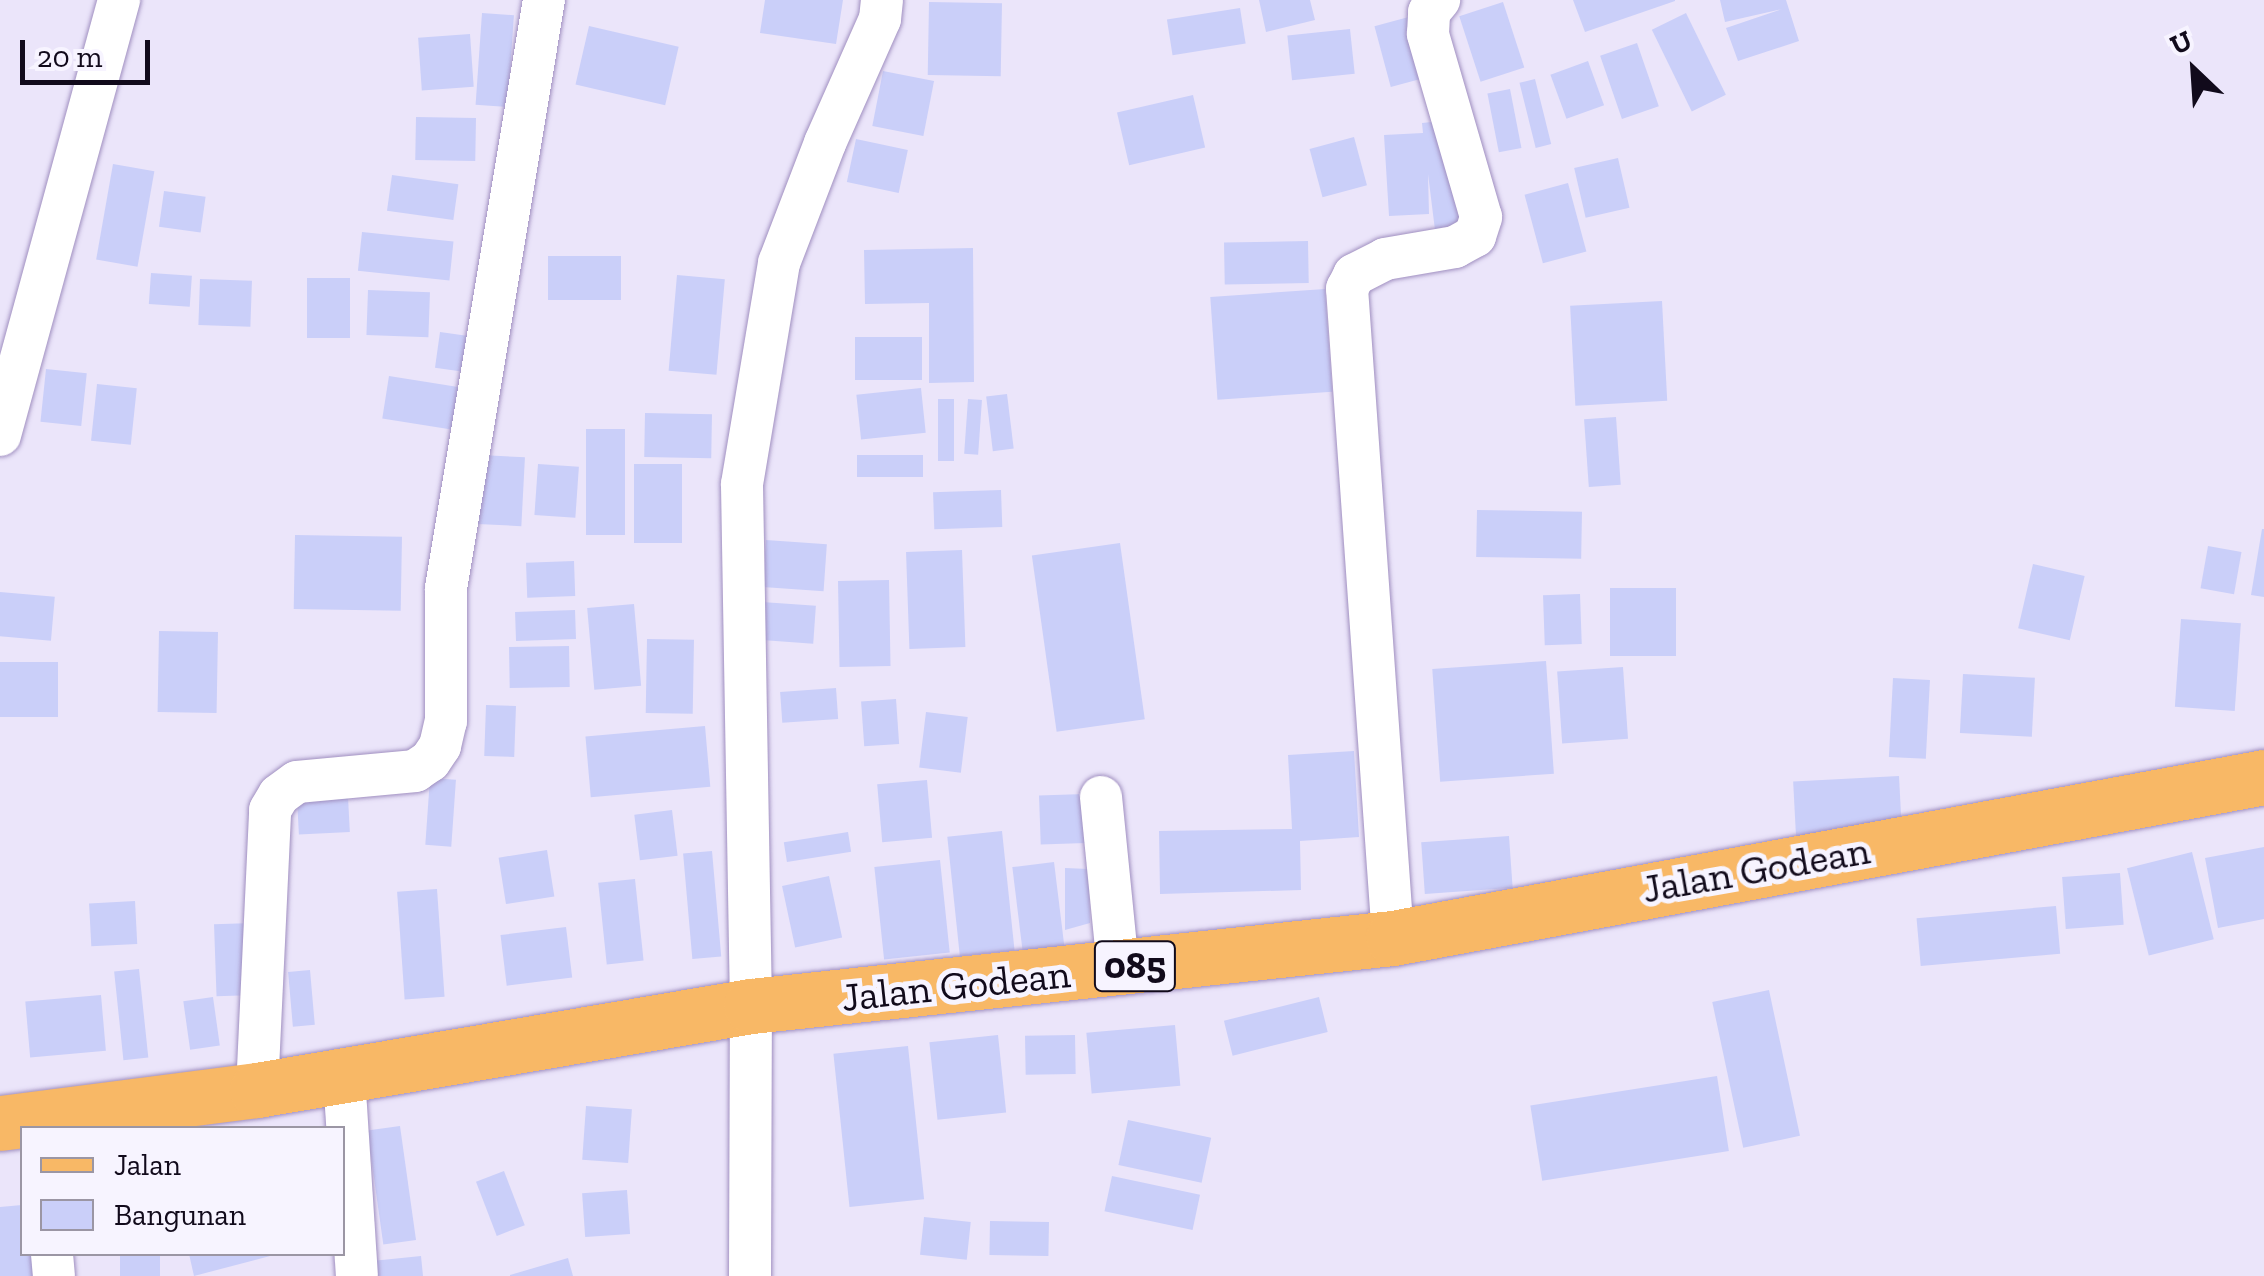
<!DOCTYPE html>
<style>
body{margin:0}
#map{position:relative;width:2264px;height:1276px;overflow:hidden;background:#ebe5fa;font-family:"Zilla Slab",serif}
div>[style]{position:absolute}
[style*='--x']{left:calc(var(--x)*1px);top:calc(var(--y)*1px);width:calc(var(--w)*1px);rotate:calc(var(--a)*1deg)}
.building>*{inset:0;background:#cacff9;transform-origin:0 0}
.roads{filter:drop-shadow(0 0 2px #a08fc0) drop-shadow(0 0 2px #a08fc0)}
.minor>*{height:42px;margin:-21px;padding:0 21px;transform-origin:21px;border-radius:21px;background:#fff}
.primary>*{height:55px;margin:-27.5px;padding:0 27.5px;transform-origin:27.5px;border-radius:27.5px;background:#f8b866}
span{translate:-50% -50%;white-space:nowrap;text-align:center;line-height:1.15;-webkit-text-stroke:10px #f7f4ff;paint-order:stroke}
.shield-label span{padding:2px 8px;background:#f7f4ff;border:2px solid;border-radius:8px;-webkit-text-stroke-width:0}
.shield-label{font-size:38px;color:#110a1b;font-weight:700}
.street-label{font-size:40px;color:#110a1b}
.legend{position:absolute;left:20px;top:1126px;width:325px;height:130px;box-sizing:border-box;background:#f7f4ff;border:2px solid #9b96a4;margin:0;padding:12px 18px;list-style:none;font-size:30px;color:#110a1b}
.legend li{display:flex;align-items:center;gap:20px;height:50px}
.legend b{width:50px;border:2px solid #9b96a4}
.north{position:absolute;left:2144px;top:20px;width:100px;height:100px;-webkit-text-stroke:8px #f7f4ff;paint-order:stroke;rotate:335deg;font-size:28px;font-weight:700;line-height:40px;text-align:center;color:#110a1b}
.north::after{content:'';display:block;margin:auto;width:35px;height:45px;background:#110a1b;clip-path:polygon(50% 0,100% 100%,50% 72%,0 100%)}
.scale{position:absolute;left:20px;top:40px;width:130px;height:45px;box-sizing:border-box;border:5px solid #110a1b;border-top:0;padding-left:12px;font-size:30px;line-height:35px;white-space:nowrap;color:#110a1b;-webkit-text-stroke:8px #f7f4ff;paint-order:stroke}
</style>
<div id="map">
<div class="building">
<i style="clip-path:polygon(765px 0,843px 0,836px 44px,760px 33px)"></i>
<i style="clip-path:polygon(1259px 0,1310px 0,1315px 20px,1266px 32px)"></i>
<i style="clip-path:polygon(1573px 0,1675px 0,1675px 1px,1585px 32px)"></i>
<i style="clip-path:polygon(1720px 0,1786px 0,1799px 41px,1738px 61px,1726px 28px,1782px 9px,1725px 22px)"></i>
<i style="left:929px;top:2px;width:73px;height:73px;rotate:1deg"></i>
<i style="left:1503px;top:2px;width:69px;height:46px;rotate:72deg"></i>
<i style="left:1240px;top:8px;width:36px;height:74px;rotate:81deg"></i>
<i style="left:482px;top:13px;width:32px;height:92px;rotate:4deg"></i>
<i style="left:1686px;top:13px;width:91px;height:38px;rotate:64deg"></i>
<i style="left:1416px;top:15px;width:63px;height:43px;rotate:75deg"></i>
<i style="left:589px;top:26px;width:92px;height:60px;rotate:13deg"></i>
<i style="left:1350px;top:29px;width:45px;height:63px;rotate:84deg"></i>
<i style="left:470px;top:34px;width:53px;height:52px;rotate:86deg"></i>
<i style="left:1637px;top:43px;width:67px;height:39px;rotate:71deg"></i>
<i style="left:1588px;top:61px;width:47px;height:40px;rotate:70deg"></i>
<i style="left:883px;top:71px;width:52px;height:56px;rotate:11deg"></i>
<i style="left:1535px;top:79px;width:67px;height:16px;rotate:76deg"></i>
<i style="left:1510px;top:89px;width:60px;height:23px;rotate:79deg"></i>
<i style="left:1193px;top:95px;width:54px;height:78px;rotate:77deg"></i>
<i style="left:416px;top:117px;width:60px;height:43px;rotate:1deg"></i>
<i style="clip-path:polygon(1451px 120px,1464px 227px,1435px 230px,1428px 174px,1429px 214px,1389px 216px,1384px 135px,1423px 133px,1422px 123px)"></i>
<i style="left:1354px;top:137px;width:50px;height:46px;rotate:75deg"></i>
<i style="left:856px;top:139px;width:53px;height:44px;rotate:12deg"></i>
<i style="left:1618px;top:158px;width:51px;height:45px;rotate:77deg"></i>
<i style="left:113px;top:164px;width:42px;height:97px;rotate:10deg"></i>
<i style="left:392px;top:175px;width:67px;height:36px;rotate:8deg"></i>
<i style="left:1568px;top:183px;width:71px;height:45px;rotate:75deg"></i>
<i style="left:164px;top:191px;width:42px;height:36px;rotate:8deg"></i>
<i style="left:362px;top:232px;width:92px;height:39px;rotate:6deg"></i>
<i style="left:1308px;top:241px;width:42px;height:84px;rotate:89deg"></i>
<i style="clip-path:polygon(973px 248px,974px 382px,929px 383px,929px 303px,865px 304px,864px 250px)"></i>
<i style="left:548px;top:256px;width:73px;height:44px"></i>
<i style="left:151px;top:273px;width:41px;height:31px;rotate:4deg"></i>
<i style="left:677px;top:275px;width:48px;height:96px;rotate:5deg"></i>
<i style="left:350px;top:278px;width:60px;height:43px;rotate:90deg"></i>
<i style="left:200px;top:279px;width:52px;height:46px;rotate:2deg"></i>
<i style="left:1325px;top:289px;width:103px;height:115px;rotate:86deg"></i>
<i style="left:368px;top:290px;width:62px;height:45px;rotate:2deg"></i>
<i style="left:1662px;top:301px;width:100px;height:92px;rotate:87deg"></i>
<i style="left:440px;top:332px;width:43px;height:36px;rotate:8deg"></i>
<i style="left:855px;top:337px;width:67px;height:43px"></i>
<i style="left:46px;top:369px;width:41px;height:53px;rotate:6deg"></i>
<i style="left:389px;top:376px;width:89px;height:43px;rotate:9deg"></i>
<i style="left:97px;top:384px;width:40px;height:57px;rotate:6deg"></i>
<i style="left:921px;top:388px;width:45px;height:65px;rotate:84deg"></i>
<i style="left:1007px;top:394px;width:55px;height:21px;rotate:83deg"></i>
<i style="left:938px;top:399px;width:16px;height:62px"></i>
<i style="left:968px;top:399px;width:14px;height:55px;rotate:4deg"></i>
<i style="left:645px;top:413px;width:67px;height:44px;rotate:1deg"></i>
<i style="left:1616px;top:417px;width:68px;height:32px;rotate:86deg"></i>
<i style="left:586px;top:429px;width:39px;height:106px"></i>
<i style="left:481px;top:455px;width:44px;height:69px;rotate:3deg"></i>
<i style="left:857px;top:455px;width:66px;height:22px"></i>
<i style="left:538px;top:464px;width:41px;height:51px;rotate:4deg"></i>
<i style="left:634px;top:464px;width:48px;height:79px"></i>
<i style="left:1001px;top:490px;width:37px;height:68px;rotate:88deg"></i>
<i style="left:1477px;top:510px;width:105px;height:47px;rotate:1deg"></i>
<i style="clip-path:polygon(2262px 529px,2264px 529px,2264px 597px,2251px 595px)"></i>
<i style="left:295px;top:535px;width:107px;height:74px;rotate:1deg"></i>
<i style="left:766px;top:540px;width:61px;height:47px;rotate:4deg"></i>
<i style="left:1120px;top:543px;width:178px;height:89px;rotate:82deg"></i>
<i style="left:2208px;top:546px;width:34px;height:43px;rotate:10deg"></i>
<i style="left:962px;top:550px;width:97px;height:56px;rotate:88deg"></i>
<i style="left:574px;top:561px;width:35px;height:48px;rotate:88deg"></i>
<i style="left:2033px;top:564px;width:53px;height:66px;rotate:13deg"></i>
<i style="left:889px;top:580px;width:86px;height:51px;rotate:89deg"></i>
<i style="left:1610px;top:588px;width:66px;height:68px"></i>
<i style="left:0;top:592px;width:55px;height:44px;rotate:5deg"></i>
<i style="left:1580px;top:594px;width:50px;height:37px;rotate:88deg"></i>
<i style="left:762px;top:602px;width:54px;height:38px;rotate:4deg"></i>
<i style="left:634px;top:604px;width:82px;height:47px;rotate:85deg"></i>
<i style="left:575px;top:610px;width:29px;height:60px;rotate:88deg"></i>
<i style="left:2181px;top:619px;width:60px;height:88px;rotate:4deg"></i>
<i style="left:159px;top:631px;width:59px;height:81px;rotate:1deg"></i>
<i style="left:647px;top:639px;width:47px;height:74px;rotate:1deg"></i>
<i style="left:569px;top:646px;width:41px;height:60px;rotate:89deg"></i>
<i style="left:1546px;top:661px;width:113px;height:114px;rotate:86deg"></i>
<i style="left:0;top:662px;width:58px;height:55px"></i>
<i style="left:1623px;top:667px;width:72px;height:66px;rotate:86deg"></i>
<i style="left:1963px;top:674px;width:72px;height:59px;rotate:3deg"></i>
<i style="left:1893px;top:678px;width:37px;height:79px;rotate:3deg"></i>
<i style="left:836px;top:688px;width:31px;height:56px;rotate:86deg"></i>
<i style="left:896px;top:699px;width:45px;height:35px;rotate:86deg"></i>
<i style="left:486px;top:705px;width:30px;height:51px;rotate:2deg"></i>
<i style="left:926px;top:712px;width:42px;height:56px;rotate:7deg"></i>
<i style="left:705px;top:726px;width:61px;height:120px;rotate:85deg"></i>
<i style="clip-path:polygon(1354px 751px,1359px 837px,1300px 841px,1301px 890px,1160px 894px,1159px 831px,1292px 829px,1288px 755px)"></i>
<i style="left:1899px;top:776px;width:55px;height:106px;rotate:87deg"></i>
<i style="left:430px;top:778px;width:26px;height:67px;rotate:4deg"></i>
<i style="left:927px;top:780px;width:58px;height:50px;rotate:85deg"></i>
<i style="left:1084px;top:794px;width:49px;height:45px;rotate:88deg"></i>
<i style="left:348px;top:797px;width:35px;height:51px;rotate:87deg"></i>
<i style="left:672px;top:810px;width:46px;height:38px;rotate:83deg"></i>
<i style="left:1002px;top:831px;width:120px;height:55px;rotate:84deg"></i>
<i style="left:848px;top:832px;width:20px;height:65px;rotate:81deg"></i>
<i style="left:1509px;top:836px;width:52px;height:88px;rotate:86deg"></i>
<i style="clip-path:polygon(2264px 847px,2264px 919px,2218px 928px,2205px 858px)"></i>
<i style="left:547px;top:850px;width:47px;height:49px;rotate:81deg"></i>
<i style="left:712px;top:851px;width:106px;height:29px;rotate:85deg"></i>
<i style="left:2192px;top:852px;width:90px;height:67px;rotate:76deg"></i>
<i style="left:940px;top:860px;width:93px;height:66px;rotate:84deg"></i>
<i style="left:1054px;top:862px;width:93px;height:42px;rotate:83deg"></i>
<i style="clip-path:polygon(1065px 868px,1089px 869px,1090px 923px,1065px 930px)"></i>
<i style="left:2120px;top:873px;width:52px;height:58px;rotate:86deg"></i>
<i style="left:829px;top:876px;width:63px;height:48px;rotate:78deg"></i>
<i style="left:635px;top:879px;width:82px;height:37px;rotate:84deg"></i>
<i style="left:437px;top:889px;width:108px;height:40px;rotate:86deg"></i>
<i style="left:135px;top:901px;width:43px;height:46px;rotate:87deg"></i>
<i style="left:2056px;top:906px;width:48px;height:140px;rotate:85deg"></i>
<i style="left:253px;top:923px;width:72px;height:39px;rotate:88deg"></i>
<i style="left:566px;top:927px;width:51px;height:66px;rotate:83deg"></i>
<i style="left:139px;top:969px;width:89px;height:25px;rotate:84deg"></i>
<i style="left:310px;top:970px;width:55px;height:22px;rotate:85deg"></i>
<i style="left:1769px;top:990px;width:149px;height:58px;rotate:78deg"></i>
<i style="left:101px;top:995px;width:56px;height:76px;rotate:85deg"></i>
<i style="left:213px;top:997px;width:49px;height:30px;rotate:82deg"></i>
<i style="left:1319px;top:997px;width:36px;height:98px;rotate:76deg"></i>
<i style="left:1175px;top:1025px;width:61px;height:89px;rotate:85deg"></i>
<i style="left:998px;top:1035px;width:78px;height:69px;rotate:84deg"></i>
<i style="left:1075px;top:1035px;width:39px;height:50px;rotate:89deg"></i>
<i style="left:908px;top:1046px;width:154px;height:75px;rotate:84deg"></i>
<i style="left:1717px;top:1076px;width:76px;height:189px;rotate:81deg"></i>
<i style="left:586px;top:1106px;width:46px;height:54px;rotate:4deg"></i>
<i style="left:1128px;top:1120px;width:85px;height:46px;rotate:12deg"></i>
<i style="left:400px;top:1126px;width:115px;height:33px;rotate:82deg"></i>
<i style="left:504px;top:1171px;width:58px;height:30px;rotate:69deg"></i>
<i style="left:1112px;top:1176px;width:90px;height:36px;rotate:12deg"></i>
<i style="left:627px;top:1190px;width:44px;height:45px;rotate:86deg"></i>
<i style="clip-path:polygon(22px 1205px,22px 1254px,34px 1254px,36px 1276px,0 1276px,0 1207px)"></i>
<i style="left:924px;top:1217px;width:47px;height:38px;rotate:6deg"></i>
<i style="left:990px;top:1221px;width:59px;height:34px;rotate:1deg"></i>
<i style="left:120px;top:1254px;width:40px;height:22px"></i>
<i style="clip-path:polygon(189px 1254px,274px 1254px,274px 1255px,194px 1276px)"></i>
<i style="clip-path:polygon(421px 1256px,423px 1276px,373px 1276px,372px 1261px)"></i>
<i style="clip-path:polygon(568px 1258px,573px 1276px,510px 1276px,510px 1275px)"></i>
</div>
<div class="roads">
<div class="minor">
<i style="--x:0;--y:435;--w:451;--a:-74.7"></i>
<i style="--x:1101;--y:797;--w:172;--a:84.3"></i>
<i style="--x:1393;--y:938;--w:651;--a:-94.05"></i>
<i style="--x:1347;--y:289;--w:16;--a:-63"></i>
<i style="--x:1354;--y:275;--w:35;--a:-27"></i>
<i style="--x:1385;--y:259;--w:71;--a:-9.7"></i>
<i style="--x:1455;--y:247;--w:23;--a:-29"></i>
<i style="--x:1475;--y:236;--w:20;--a:-72"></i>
<i style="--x:1481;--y:217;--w:191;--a:-106.2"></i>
<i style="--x:1428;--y:34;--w:22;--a:-87"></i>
<i style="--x:1429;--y:12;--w:16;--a:-50"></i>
<i style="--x:344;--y:1076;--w:200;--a:86.3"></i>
<i style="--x:257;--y:1090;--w:280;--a:-87.3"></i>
<i style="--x:270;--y:810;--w:17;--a:-59"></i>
<i style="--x:279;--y:795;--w:22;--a:-36"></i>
<i style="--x:297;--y:782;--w:119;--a:-5.3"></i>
<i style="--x:415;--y:771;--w:18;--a:-34"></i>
<i style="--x:430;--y:761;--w:18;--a:-56"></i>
<i style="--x:440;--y:746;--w:26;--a:-77"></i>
<i style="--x:446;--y:721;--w:133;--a:-90"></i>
<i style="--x:446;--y:588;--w:596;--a:-80.54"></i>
<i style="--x:52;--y:1254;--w:22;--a:85"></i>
<i style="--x:750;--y:1276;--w:270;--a:-89.8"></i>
<i style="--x:751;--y:1006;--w:522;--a:-90.99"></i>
<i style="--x:742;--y:484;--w:224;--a:-80.5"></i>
<i style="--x:779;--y:263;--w:129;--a:-69"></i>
<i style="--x:825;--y:143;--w:136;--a:-66.1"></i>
<i style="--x:880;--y:19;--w:19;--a:-84"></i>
</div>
<div class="primary">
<i style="--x:0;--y:1123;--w:259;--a:-7.3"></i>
<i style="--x:257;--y:1090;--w:501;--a:-9.65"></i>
<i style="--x:751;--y:1006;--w:646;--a:-6.05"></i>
<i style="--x:1393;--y:938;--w:886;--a:-10.47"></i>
</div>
</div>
<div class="shield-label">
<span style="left:1135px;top:966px">085</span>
</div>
<div class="street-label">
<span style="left:1756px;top:869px;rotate:-10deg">Jalan Godean</span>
<span style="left:956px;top:985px;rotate:-6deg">Jalan Godean</span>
</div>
<ul class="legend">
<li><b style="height:12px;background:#f8b866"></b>Jalan</li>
<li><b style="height:28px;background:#cacff9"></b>Bangunan</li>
</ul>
<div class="north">U</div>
<div class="scale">20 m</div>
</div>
